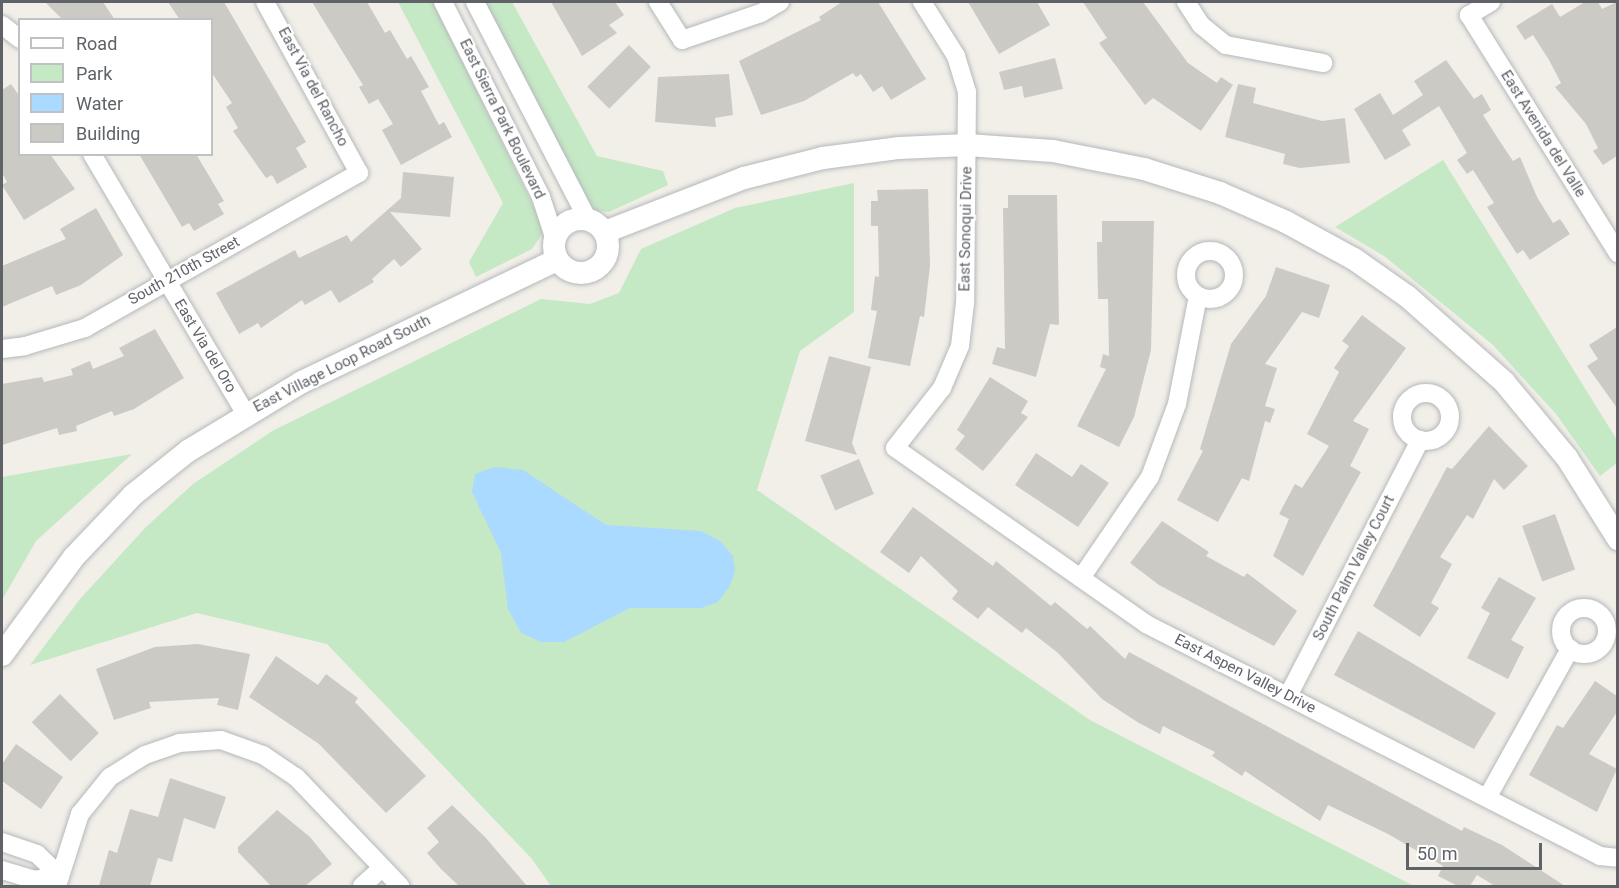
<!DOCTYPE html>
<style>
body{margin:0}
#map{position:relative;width:1619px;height:888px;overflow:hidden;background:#f1efe8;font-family:Roboto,sans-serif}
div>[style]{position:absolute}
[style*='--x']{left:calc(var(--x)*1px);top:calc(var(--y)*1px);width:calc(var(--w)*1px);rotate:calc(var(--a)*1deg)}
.green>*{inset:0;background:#c5e8c5}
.water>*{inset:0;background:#aadaff}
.building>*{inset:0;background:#cccac5;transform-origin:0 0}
.roads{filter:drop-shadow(0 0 2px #b5b8bc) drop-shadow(0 0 2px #b5b8bc)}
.minor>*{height:18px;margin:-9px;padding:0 9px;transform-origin:9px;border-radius:9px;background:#fff}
.minor>.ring{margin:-9px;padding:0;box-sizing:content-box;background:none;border:18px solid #fff;border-radius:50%}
.tertiary>*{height:22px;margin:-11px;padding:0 11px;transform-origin:11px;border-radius:11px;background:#fff}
.tertiary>.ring{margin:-11px;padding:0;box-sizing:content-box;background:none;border:22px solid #fff;border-radius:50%}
span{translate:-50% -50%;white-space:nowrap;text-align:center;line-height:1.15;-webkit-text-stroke:4.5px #fff;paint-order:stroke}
.street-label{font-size:15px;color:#5f6368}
.frame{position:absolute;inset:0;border:3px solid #5f6368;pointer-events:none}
.legend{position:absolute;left:18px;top:18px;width:195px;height:138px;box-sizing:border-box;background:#fff;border:2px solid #bfc1c3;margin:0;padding:8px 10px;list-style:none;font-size:18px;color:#5f6368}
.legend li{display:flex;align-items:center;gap:12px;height:30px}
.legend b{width:30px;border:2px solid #bfc1c3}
.scale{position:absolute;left:1406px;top:843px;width:136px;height:27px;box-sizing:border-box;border:3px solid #5f6368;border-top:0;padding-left:8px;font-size:18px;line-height:21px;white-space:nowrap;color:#5f6368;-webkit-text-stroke:4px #fff;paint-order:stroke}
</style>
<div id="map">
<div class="green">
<i style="clip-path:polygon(398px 2px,433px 2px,545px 230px,532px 249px,476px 277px,469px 262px,503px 203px)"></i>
<i style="clip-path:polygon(484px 2px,512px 2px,597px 156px,663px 171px,668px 185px,609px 212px,597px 211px,586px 203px)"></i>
<i style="clip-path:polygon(1443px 160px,1617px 440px,1617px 463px,1600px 476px,1556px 414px,1493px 345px,1384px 256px,1335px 227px)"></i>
<i style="clip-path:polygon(854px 183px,854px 312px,800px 351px,757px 490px,1090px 720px,1414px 886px,551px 886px,532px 859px,327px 644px,197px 613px,30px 665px,80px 599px,146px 527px,193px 484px,274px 430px,541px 299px,590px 304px,619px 293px,641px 249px,735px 208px)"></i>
<i style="clip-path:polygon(132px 454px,36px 541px,2px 600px,2px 477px)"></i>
</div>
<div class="water">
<i style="clip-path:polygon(495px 467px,523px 470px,606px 525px,701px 531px,720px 541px,733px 556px,735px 572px,729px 587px,718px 602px,701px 608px,630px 608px,564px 642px,541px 642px,521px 633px,508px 609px,501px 553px,472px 492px,475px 474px)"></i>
</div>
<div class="building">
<i style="clip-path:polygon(45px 2px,103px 2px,115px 20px,63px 20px)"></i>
<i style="clip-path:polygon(168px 2px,224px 2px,306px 142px,296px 148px,307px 167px,277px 184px,272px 175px,266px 178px,233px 131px,238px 128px,226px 107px,232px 103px,212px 73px,212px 20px,180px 20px)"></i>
<i style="clip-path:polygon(312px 2px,367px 2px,385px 33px,390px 30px,407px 59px,411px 56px,429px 87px,421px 91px,439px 125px,444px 122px,452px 137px,401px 165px,382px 130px,393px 124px,378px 99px,369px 104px,359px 87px,363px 85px)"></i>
<i style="clip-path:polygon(551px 2px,615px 2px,624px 15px,609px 25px,617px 33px,582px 56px)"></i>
<i style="clip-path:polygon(842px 2px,878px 2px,926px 79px,891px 100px,882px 86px,873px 92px,861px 74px,856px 77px,853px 73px,804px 101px,761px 115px,739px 61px,821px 20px,819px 17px)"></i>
<i style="clip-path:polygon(968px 2px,1037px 2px,1050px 25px,999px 54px)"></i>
<i style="clip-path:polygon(1083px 2px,1143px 2px,1188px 63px,1217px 83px,1221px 77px,1233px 85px,1201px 131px,1153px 98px,1145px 105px,1099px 43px,1107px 38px)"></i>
<i style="clip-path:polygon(1585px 2px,1598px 2px,1602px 9px,1617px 2px,1617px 156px,1603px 165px,1593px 151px,1598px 148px,1586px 124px,1555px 87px,1561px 83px,1549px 60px,1533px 35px,1525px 40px,1516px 26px,1552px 4px,1560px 17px)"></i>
<i style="left:629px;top:45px;width:31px;height:59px;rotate:45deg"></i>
<i style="clip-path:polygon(1055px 58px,1063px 89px,1024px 98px,1022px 86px,1004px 90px,999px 72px)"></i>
<i style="clip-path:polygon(1446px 60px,1474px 99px,1482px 94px,1491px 110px,1483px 115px,1497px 137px,1513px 161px,1520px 157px,1537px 197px,1553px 223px,1560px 219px,1570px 234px,1530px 260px,1523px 250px,1517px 254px,1487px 207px,1494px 203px,1473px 170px,1467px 174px,1457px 160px,1467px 153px,1439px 106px,1402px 130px,1411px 145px,1385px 160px,1354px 109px,1380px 93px,1393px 115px,1423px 95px,1414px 81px)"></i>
<i style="clip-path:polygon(729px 74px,733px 115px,715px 118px,716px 127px,655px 122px,658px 77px)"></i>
<i style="clip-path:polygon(11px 84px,20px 97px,20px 154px,50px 154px,75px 189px,24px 220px,2px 185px,7px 182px,2px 173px,2px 90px)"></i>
<i style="clip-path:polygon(1238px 84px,1256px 88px,1253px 103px,1322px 121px,1345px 118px,1350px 163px,1300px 168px,1283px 164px,1285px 154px,1225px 137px)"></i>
<i style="clip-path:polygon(139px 154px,196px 154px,224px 201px,218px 204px,224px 214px,194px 231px,189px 223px,182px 227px)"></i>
<i style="clip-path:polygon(403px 172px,454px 177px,450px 217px,390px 212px,422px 249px,401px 267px,394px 259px,372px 279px,374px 282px,339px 303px,331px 290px,305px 305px,302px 300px,261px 328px,258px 323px,239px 334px,216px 293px,295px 250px,299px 258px,347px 235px,351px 242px,401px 198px)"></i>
<i style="clip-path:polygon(928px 189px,930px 266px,924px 317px,920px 316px,910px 366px,868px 358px,877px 311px,871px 310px,875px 276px,879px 277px,878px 226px,871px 226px,871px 201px,878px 201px,877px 190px)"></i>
<i style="clip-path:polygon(1008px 195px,1057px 195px,1059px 325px,1050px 324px,1036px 377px,992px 364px,997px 347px,1005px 349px,1003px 208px,1008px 208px)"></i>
<i style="clip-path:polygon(96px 208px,123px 255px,81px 285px,56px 295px,52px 286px,2px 307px,2px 266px,66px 239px,60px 229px)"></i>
<i style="clip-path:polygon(1102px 221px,1154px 221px,1151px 350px,1134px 417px,1119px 447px,1077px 426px,1106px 369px,1100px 367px,1103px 354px,1109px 356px,1108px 299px,1098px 299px,1097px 242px,1102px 242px)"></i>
<i style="clip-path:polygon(1276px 267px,1330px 285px,1319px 318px,1302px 312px,1265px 364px,1277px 368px,1265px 406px,1275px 409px,1270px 423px,1265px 421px,1249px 481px,1242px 478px,1218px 522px,1177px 500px,1203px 451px,1200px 449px,1231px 344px,1266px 296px)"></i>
<i style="clip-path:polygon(1362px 315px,1406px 348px,1353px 421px,1369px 429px,1350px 466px,1361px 472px,1303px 576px,1273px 556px,1289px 519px,1279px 514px,1295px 484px,1302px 488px,1329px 446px,1307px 434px,1339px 372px,1334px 368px,1349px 346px,1342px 341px)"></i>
<i style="clip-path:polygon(1617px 327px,1617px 408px,1587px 366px,1598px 359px,1589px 345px)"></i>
<i style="clip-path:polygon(155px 329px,184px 378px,134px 409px,114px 416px,112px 411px,76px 426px,77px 431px,59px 435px,57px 428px,2px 445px,2px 384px,42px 377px,44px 382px,73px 375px,71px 369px,90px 361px,93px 369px,124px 356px,119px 348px)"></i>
<i style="clip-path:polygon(829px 356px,871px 367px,852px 443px,857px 455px,805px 441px)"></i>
<i style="clip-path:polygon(990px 377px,1028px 401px,1021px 413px,1028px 417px,983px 471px,955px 449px,965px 436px,957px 430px)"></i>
<i style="clip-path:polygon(1489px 426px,1528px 466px,1504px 490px,1494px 479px,1473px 519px,1467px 515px,1440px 557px,1452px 564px,1431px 603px,1439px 608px,1420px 637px,1373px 606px,1447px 467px,1452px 469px)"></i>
<i style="clip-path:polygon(1036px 453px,1072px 477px,1081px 464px,1109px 483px,1078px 527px,1015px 485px)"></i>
<i style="left:859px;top:459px;width:38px;height:42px;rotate:67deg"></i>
<i style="clip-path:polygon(913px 507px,993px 566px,996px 561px,1051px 606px,1055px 602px,1087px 629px,1090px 626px,1125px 659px,1129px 652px,1462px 831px,1464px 827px,1502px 845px,1565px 886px,1495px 886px,1477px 875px,1470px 886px,1458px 886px,1438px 876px,1443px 866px,1388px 834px,1328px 805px,1320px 821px,1245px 771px,1242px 776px,1212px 756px,1215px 752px,1163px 726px,1160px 734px,1139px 723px,1102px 699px,1058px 653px,1026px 628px,1022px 633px,988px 607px,978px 619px,952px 599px,958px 591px,921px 556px,909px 573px,880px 552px)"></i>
<i style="left:1555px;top:514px;width:59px;height:35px;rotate:70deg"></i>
<i style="clip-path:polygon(1162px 521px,1209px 552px,1206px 556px,1244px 577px,1247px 573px,1297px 611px,1274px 646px,1159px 585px,1130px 563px)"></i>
<i style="clip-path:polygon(1499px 577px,1536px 598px,1511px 640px,1524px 647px,1508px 679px,1467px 658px,1490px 613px,1481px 608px)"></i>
<i style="clip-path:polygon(1358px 631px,1496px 713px,1474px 749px,1334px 675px)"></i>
<i style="clip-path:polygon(198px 644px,250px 654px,238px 710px,217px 705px,219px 698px,149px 702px,151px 708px,114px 720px,96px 669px,155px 647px)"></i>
<i style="clip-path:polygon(276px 656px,318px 685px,326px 674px,358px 698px,355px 702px,426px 776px,386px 813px,319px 744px,249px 697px)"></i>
<i style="clip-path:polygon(1595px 681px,1617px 696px,1617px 712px,1589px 754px,1617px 769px,1597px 812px,1529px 775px,1557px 725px,1563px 728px)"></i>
<i style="left:60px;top:694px;width:55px;height:40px;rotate:45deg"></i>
<i style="clip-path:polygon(16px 744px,63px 777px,41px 809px,2px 781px,2px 764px)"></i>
<i style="clip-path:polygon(170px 778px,226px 797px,215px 829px,184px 818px,172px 862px,158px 858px,150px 886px,99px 886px,109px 850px,117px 853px,130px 809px,158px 817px)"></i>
<i style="clip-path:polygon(452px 805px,485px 837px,527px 886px,459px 886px,441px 869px,427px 853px,439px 842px,427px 828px)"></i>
<i style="clip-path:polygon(277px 810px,310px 837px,332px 864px,305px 886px,271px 886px,238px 852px,238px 847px)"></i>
</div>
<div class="roads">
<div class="minor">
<i style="--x:443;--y:2;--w:218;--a:63.3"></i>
<i style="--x:541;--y:197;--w:45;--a:72"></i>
<i style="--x:475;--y:2;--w:246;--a:62.6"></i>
<i style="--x:658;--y:2;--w:45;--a:57.7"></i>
<i style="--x:682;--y:40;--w:83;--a:-18.9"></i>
<i style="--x:761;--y:13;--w:22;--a:-30"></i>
<i style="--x:922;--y:2;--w:64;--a:57.8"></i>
<i style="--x:956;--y:56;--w:38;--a:73"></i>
<i style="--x:967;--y:92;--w:211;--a:90.5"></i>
<i style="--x:965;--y:303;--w:43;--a:96.6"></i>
<i style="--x:960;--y:346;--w:46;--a:113.2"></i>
<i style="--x:942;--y:388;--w:76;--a:128.1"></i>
<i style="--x:895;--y:448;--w:307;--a:35"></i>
<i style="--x:1146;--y:624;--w:510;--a:27.07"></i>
<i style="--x:1600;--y:856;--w:18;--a:6"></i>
<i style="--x:1186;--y:2;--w:27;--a:57"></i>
<i style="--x:1201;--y:25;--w:32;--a:39"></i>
<i style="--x:1226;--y:45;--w:99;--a:10.5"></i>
<i style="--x:1491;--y:2;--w:26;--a:149"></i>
<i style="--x:1469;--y:15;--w:281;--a:58"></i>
<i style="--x:2;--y:25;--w:23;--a:38"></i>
<i style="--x:92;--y:154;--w:301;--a:59.4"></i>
<i class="ring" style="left:1186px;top:251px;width:30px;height:30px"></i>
<i style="--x:2;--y:349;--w:23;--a:-7"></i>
<i style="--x:25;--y:346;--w:63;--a:-16.7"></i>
<i style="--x:85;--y:328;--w:315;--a:-29.5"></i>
<i style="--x:359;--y:173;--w:195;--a:-118.8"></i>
<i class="ring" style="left:1402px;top:393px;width:30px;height:30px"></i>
<i style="--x:1081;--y:578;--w:122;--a:-55.7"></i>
<i style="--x:1150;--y:477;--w:78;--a:-69.7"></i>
<i style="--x:1177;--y:404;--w:110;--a:-79"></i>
<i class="ring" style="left:1561px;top:608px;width:28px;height:28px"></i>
<i style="--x:1288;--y:696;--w:288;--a:-62.7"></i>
<i style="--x:1487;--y:798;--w:171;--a:-60.9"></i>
<i style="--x:2;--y:842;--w:37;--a:19"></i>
<i style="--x:37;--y:854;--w:32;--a:44"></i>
<i style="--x:2;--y:870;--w:34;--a:17"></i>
<i style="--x:34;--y:880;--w:26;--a:-9"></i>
<i style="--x:57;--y:886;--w:76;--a:-72.3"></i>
<i style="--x:80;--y:814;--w:48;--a:-51"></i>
<i style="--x:110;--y:777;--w:41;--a:-32.2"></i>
<i style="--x:145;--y:755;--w:36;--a:-19"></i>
<i style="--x:179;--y:743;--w:42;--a:-4.1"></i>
<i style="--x:221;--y:740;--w:45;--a:19.7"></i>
<i style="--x:263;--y:755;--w:40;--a:34"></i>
<i style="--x:296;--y:777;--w:151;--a:46.3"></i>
<i style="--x:362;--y:886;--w:27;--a:-42"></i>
</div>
<div class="tertiary">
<i class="ring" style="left:554px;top:219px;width:32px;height:32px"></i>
<i style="--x:605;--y:232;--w:149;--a:-21.2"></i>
<i style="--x:744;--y:178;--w:81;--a:-14.2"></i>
<i style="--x:823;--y:158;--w:77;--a:-7.5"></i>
<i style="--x:899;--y:148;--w:68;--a:-2.5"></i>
<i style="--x:967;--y:145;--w:86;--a:4"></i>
<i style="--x:1053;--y:151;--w:93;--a:11.2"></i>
<i style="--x:1144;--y:169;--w:80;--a:17.5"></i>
<i style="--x:1220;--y:193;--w:72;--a:23.7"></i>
<i style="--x:1286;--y:222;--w:77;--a:28.6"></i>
<i style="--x:1354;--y:259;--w:66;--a:35.1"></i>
<i style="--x:1408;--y:297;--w:128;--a:41.5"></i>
<i style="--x:1504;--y:382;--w:99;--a:50.3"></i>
<i style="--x:1567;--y:458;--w:96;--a:57.8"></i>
<i style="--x:2;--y:655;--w:122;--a:-53.7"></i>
<i style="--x:74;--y:557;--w:86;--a:-46.4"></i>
<i style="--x:133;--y:495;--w:70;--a:-38.7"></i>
<i style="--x:188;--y:451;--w:133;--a:-31.2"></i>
<i style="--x:302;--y:382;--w:283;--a:-25.6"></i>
</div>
</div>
<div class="street-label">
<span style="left:313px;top:87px;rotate:62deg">East Via del Rancho</span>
<span style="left:502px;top:119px;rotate:64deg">East Sierra Park Boulevard</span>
<span style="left:1543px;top:134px;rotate:58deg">East Avenida del Valle</span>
<span style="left:966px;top:229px;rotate:-89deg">East Sonoqui Drive</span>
<span style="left:184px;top:271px;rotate:-29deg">South 210th Street</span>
<span style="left:205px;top:346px;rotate:59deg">East Via del Oro</span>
<span style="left:342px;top:364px;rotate:-27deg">East Village Loop Road South</span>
<span style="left:1354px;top:568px;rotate:-63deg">South Palm Valley Court</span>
<span style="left:1245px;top:674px;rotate:27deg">East Aspen Valley Drive</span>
</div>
<div class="frame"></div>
<ul class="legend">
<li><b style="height:8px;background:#fff"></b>Road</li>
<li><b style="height:16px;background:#c5e8c5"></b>Park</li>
<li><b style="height:16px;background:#aadaff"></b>Water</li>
<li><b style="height:16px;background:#cccac5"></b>Building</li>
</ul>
<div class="scale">50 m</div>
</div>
